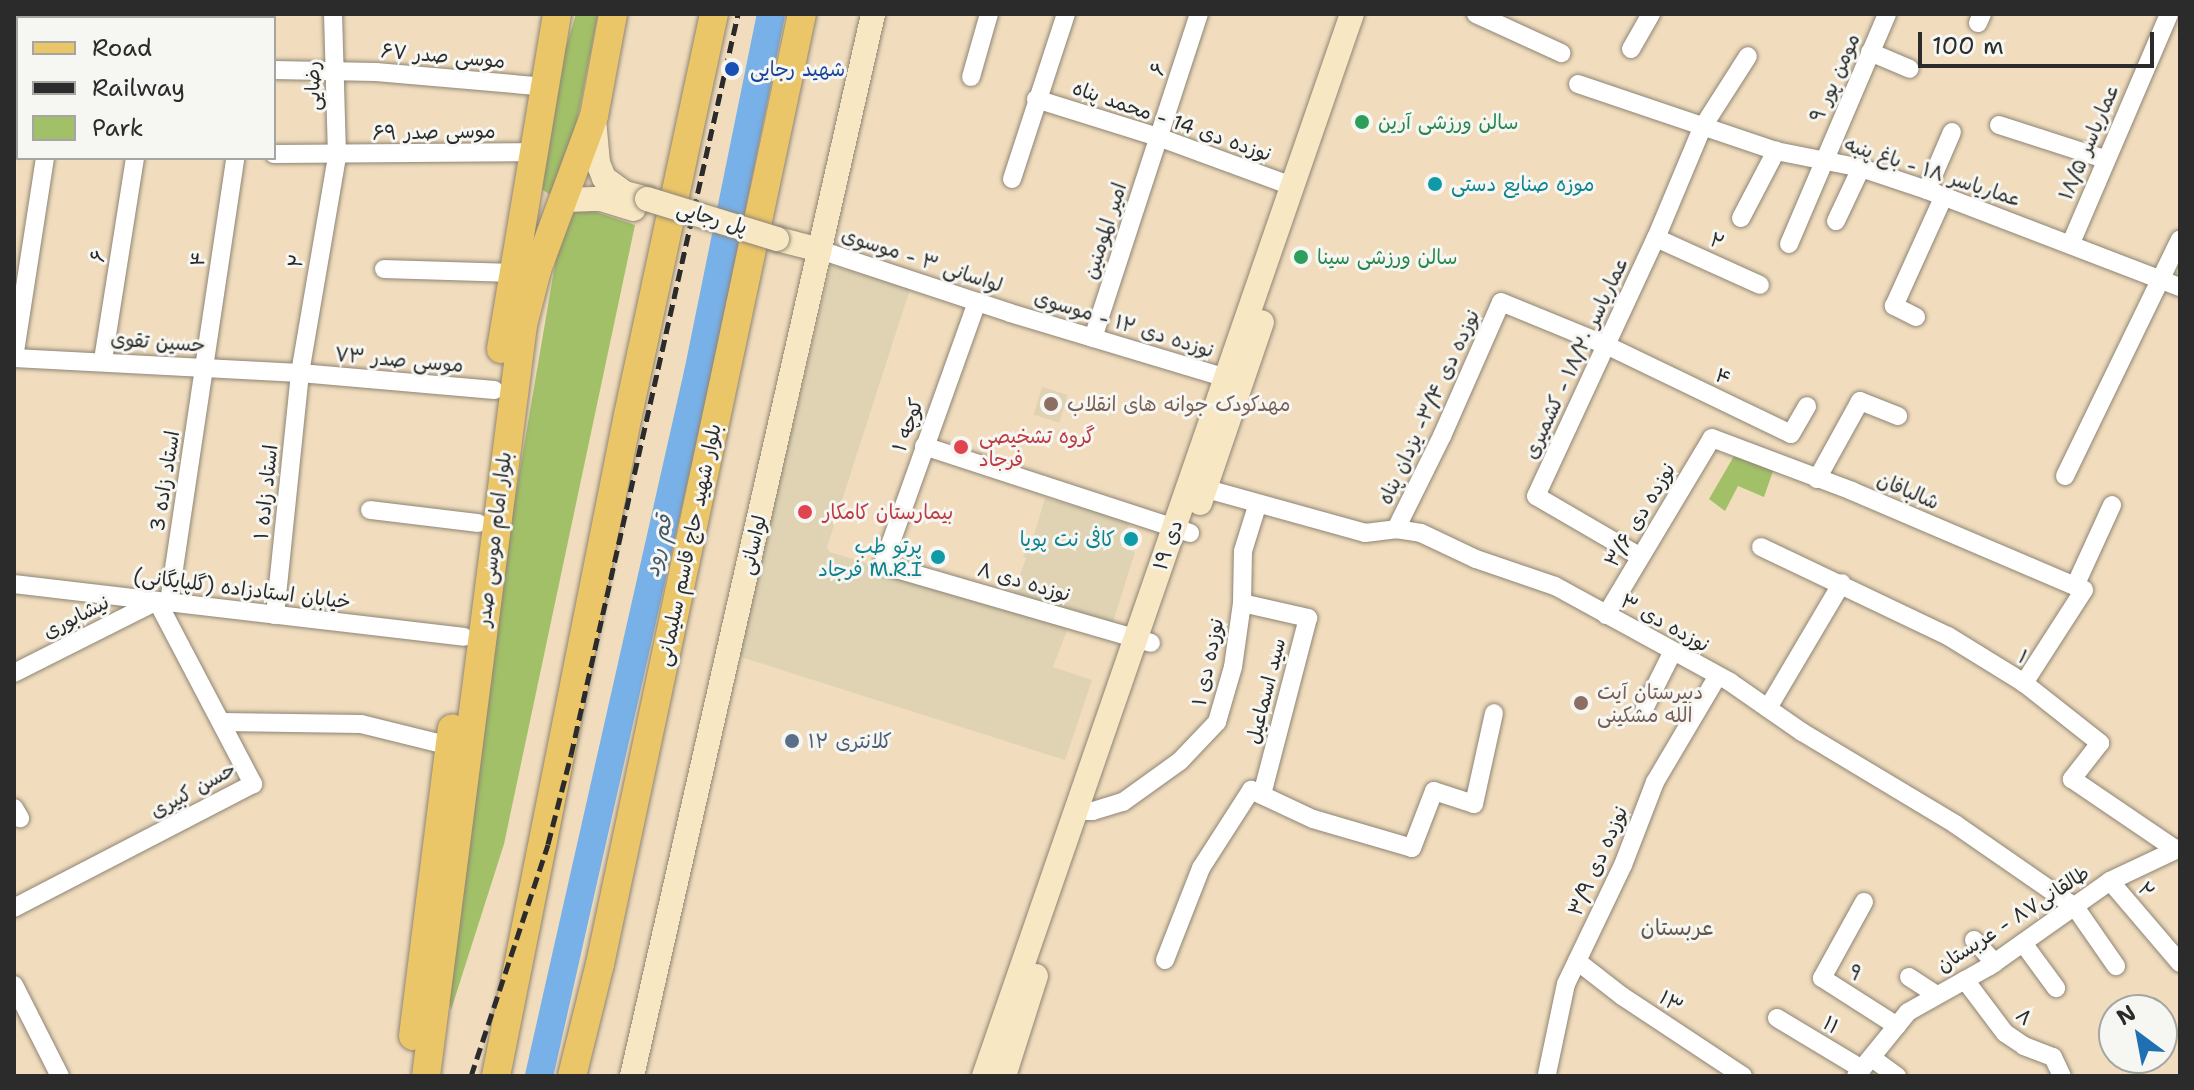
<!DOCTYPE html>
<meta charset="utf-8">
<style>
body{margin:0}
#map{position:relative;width:2194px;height:1090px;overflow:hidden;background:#f1ddbe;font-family:"Shantell Sans","Playpen Sans Arabic",sans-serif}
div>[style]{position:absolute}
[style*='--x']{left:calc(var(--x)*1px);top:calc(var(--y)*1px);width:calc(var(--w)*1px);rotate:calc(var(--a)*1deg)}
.built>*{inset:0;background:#dfd3b4;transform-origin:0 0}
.green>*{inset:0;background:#a2c068}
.river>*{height:28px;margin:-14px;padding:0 14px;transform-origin:14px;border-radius:14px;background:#78b0e8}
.roads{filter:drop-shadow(0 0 2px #8e8474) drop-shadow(0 0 2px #8e8474)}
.minor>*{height:18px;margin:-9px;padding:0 9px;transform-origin:9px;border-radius:9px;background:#fff}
.secondary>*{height:24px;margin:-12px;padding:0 12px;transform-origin:12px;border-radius:12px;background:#f7e8c3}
.primary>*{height:28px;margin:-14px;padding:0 14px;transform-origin:14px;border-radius:14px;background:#ebc669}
.rail>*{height:5px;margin-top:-2.5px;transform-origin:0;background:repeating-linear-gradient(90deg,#2b2b2b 0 12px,transparent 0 18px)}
.bridges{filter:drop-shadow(0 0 2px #8e8474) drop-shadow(0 0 2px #8e8474)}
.secondary-bridge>*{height:24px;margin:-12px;padding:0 12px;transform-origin:12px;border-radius:12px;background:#f7e8c3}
.dots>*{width:22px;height:22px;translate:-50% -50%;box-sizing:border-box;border:4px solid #f6f6f2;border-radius:50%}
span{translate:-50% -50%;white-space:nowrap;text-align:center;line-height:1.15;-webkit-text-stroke:6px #f6f6f2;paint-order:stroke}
.street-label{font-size:20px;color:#2b2b2b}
.transit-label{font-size:20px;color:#164399}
.left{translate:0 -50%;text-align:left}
.leisure-label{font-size:20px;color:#27864d}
.culture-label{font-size:20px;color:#0d838f}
.right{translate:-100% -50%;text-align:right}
.education-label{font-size:20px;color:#785e54}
.health-label{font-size:20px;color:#be3a42}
.service-label{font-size:20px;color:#4e5e75}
.water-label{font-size:22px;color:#465a6d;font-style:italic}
.neighbourhood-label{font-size:22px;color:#65574e}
.frame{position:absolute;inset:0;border:16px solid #2b2b2b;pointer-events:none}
.legend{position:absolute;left:16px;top:16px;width:260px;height:144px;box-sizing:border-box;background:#f6f6f2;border:2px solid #a5a5a2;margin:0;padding:10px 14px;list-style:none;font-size:24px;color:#2b2b2b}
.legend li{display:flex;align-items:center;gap:16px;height:40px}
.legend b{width:40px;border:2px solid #a5a5a2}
.north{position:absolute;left:2098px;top:994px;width:80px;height:80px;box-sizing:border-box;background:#f6f6f2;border:2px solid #a5a5a2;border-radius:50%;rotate:328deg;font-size:22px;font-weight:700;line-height:32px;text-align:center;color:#2b2b2b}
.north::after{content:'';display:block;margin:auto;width:28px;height:36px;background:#1f6fb2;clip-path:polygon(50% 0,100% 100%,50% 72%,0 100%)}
.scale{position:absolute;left:1918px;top:32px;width:236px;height:36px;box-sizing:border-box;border:4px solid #2b2b2b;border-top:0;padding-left:10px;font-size:24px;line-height:28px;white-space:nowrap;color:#2b2b2b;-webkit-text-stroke:6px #f6f6f2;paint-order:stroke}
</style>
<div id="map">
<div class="built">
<i style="clip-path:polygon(831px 265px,910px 289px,827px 547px,830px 552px,1069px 625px,1053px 667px,1092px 680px,1065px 760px,738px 656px)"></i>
<i style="left:1042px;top:387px;width:27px;height:29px;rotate:17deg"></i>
<i style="clip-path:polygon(1045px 498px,1130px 521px,1121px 547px,1135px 552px,1113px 622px,1106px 625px,1017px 597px,1014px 592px,1026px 558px,1023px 557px,1028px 545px,1031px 545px)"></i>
</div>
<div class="green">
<i style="clip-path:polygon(576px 14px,598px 14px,572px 147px,556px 193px,549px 194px,537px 186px,555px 83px)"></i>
<i style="clip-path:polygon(578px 206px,635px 225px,504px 844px,451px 1010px,448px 988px,502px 575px,559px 241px)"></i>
<i style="clip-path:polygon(1734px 456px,1773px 471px,1764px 497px,1738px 486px,1725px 511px,1709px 499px)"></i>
</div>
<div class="river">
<i style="--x:539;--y:1076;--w:721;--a:-77.26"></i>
<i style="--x:698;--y:373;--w:366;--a:-78.5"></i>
</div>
<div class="roads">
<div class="minor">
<i style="--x:1476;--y:14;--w:94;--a:24.6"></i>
<i style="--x:1978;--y:23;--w:10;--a:-66"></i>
<i style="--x:1631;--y:49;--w:40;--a:-60.3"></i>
<i style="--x:1870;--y:52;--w:43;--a:23"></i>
<i style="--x:14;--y:60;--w:4;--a:0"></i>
<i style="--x:274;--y:70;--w:102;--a:1.1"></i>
<i style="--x:376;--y:72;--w:171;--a:5"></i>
<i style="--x:971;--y:77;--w:66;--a:-74.1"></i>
<i style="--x:1578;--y:84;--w:209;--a:18.7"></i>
<i style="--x:1776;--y:151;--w:87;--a:11.3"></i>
<i style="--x:1861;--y:168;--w:70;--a:18.4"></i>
<i style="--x:1927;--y:190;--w:271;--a:21"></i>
<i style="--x:1036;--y:99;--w:128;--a:17.3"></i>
<i style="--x:1158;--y:137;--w:143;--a:20.1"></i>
<i style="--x:1999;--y:125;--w:110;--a:17.9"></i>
<i style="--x:14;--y:146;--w:4;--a:0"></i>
<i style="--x:274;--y:154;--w:259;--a:-0.4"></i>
<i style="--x:1012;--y:179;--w:174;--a:-71.9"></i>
<i style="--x:1927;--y:190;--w:63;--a:-66.7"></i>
<i style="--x:1741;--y:218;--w:76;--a:-62.4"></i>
<i style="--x:1836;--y:221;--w:59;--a:-64.7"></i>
<i style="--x:1656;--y:238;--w:114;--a:24.3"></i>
<i style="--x:2071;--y:243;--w:249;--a:-66.8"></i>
<i style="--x:1789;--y:244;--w:250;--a:-66.9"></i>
<i style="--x:820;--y:250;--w:200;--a:18.3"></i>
<i style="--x:1010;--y:313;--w:226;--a:16.7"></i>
<i style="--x:384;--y:269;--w:129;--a:1.8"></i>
<i style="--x:977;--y:302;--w:279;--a:109.7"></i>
<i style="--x:883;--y:565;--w:279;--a:16.2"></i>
<i style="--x:1916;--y:317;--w:25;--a:-153"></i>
<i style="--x:1894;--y:306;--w:121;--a:-65.6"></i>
<i style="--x:1093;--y:338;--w:341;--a:-71.9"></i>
<i style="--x:14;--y:358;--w:286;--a:3"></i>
<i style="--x:300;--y:373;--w:195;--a:5"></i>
<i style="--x:14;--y:358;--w:202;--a:-81.2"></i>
<i style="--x:103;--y:360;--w:205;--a:-81"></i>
<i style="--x:924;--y:446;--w:280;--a:18.1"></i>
<i style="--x:2065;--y:476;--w:263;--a:-64.1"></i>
<i style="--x:1817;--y:479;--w:89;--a:-61.1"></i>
<i style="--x:1860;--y:401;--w:41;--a:21.5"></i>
<i style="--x:1196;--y:486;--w:175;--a:15.5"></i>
<i style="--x:1365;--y:533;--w:31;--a:-7"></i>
<i style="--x:1396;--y:529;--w:25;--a:9"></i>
<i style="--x:1421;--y:533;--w:61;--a:25.3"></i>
<i style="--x:1476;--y:559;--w:83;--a:18.9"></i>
<i style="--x:1555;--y:586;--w:200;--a:28.7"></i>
<i style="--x:1730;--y:682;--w:88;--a:34.8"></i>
<i style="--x:1802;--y:732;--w:179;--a:31"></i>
<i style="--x:1955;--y:824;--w:146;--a:34.7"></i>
<i style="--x:2075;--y:907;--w:72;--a:55.2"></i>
<i style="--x:370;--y:510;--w:109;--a:6.9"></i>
<i style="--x:1396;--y:529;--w:104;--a:-63.7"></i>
<i style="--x:1442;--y:436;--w:146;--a:-66.2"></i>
<i style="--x:1501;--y:302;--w:113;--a:22.3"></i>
<i style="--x:1606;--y:345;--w:205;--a:25.7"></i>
<i style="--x:1791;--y:434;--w:32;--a:-60"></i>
<i style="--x:1761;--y:547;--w:207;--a:25.5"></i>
<i style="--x:1948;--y:636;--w:89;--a:31.7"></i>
<i style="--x:2024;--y:683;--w:97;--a:38.3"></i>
<i style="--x:2100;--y:743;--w:46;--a:127.9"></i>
<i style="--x:2072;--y:779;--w:125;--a:34.2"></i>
<i style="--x:1639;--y:556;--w:119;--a:-149.8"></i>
<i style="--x:1536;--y:496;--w:285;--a:-65.1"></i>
<i style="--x:1656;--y:238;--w:119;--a:-67.3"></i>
<i style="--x:1702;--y:128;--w:85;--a:-57.4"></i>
<i style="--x:14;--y:584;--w:453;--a:6.7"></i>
<i style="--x:2075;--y:586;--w:89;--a:-65.4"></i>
<i style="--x:169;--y:602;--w:449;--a:-81.5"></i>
<i style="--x:1242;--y:603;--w:68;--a:12.8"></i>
<i style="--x:1308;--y:618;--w:183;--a:104.6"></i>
<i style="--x:275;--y:615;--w:243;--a:-84.1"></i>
<i style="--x:300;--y:373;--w:220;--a:-80.3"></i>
<i style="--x:337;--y:156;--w:142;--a:-91.6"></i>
<i style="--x:1606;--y:615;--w:206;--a:-59.1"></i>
<i style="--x:1712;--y:438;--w:150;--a:20.7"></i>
<i style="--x:1852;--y:491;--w:252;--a:23.1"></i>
<i style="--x:2084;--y:590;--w:111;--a:122.8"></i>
<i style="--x:14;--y:673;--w:160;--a:-26.7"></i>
<i style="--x:157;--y:601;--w:207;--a:62.3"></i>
<i style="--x:253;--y:784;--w:269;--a:152.6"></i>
<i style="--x:1645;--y:707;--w:60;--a:-63.4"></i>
<i style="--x:1768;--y:708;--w:145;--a:-59.4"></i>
<i style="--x:222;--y:722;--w:139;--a:0.8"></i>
<i style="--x:361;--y:724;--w:92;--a:13.9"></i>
<i style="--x:14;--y:808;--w:12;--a:59"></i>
<i style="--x:1076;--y:811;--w:17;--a:0"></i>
<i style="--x:1093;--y:811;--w:31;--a:-17"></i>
<i style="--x:1123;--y:802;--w:70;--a:-35.7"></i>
<i style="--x:1180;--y:761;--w:54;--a:-46.5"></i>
<i style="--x:1217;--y:722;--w:57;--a:-73.8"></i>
<i style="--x:1233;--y:667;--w:65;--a:-82"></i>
<i style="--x:1242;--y:603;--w:52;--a:-88.9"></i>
<i style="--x:1243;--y:551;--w:47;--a:-72.7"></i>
<i style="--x:2110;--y:881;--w:108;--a:49.5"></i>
<i style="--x:1864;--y:902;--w:87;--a:118.9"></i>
<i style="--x:1822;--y:978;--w:89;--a:32.6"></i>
<i style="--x:1974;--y:940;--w:31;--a:48"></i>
<i style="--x:2023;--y:943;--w:56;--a:53.7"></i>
<i style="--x:1165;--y:960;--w:99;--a:-68.6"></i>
<i style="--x:1201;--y:868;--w:93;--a:-57.3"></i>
<i style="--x:1251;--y:790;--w:68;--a:25.1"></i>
<i style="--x:1313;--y:819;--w:103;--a:16.3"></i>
<i style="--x:1412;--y:848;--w:61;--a:-68.9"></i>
<i style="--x:1434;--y:791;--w:42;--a:18"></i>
<i style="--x:1474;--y:804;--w:93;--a:-77.6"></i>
<i style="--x:1577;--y:961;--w:57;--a:37.9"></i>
<i style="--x:1622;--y:996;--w:145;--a:33.5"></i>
<i style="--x:1909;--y:977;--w:33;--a:33"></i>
<i style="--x:1965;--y:980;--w:66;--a:53"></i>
<i style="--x:2005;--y:1033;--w:23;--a:34"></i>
<i style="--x:2024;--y:1046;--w:31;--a:21"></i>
<i style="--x:2053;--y:1057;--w:21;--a:65"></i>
<i style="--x:14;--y:985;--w:102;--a:63.2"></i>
<i style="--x:1777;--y:1018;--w:99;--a:31"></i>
<i style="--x:1872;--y:1058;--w:31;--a:36"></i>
<i style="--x:1547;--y:1074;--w:92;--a:-78.1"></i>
<i style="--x:1566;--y:984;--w:132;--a:-64.4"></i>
<i style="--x:1623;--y:865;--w:89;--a:-68.9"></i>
<i style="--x:1655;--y:782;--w:122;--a:-59.4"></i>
<i style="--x:1856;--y:1076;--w:82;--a:-50.9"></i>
<i style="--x:1908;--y:1012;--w:94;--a:-29.3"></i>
<i style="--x:1990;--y:966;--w:147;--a:-35.3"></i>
<i style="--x:2110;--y:881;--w:77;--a:-25.2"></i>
</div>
<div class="secondary">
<i style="--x:594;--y:119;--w:44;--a:84.8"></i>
<i style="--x:598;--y:163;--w:16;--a:68"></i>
<i style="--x:604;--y:178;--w:26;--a:36"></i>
<i style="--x:625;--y:193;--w:23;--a:15"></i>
<i style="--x:566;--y:200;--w:35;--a:-2"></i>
<i style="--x:601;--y:199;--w:34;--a:17"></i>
<i style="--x:777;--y:239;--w:44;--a:14.3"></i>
<i style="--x:1200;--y:503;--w:191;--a:-71.1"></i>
<i style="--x:632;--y:1076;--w:1089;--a:-77.21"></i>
<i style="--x:984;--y:1076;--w:1124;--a:-70.89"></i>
<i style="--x:1004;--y:1076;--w:105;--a:-72.3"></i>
</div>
<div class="primary">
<i style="--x:501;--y:349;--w:340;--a:-80.5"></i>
<i style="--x:413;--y:1036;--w:310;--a:-82.8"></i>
<i style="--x:426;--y:1076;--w:757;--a:-82.64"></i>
<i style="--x:523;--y:325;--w:57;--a:-75.7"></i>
<i style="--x:537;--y:270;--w:164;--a:-69.7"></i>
<i style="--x:594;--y:116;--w:104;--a:-79.4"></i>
<i style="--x:496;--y:1076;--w:674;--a:-78.71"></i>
<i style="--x:628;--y:415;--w:410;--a:-77.9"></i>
<i style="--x:572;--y:1076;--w:115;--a:-76"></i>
<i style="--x:600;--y:964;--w:971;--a:-78"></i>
</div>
</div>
<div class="rail">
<i style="--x:471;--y:1076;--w:244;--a:-71.6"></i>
<i style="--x:548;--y:844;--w:92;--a:-75.5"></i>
<i style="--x:571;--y:755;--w:760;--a:-77.3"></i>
</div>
<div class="bridges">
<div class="secondary-bridge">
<i style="--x:647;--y:199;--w:136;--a:17.1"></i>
</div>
</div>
<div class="dots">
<i style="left:732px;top:69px;background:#1a4fb4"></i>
<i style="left:1362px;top:122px;background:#2e9e5b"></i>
<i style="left:1435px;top:184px;background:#0f9aa8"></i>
<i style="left:1301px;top:257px;background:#2e9e5b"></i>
<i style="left:1051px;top:404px;background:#8d6e63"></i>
<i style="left:961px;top:447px;background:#e0444e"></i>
<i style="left:805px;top:512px;background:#e0444e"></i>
<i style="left:1131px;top:539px;background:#0f9aa8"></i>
<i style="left:938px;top:557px;background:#0f9aa8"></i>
<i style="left:1581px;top:703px;background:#8d6e63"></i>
<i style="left:792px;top:741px;background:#5c6f8a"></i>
</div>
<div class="street-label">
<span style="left:443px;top:56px;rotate:5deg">موسی صدر ۶۷</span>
<span style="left:1158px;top:69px;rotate:-72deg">۶</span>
<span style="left:1835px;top:78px;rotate:-66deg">مومن پور ۹</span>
<span style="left:313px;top:86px;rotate:-91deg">رضایی</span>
<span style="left:1172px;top:121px;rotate:19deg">نوزده دی 14 - محمد پناه</span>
<span style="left:434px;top:132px;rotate:-1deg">موسی صدر ۶۹</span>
<span style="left:2089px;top:142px;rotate:-67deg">عماریاسر ۱۸/۵</span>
<span style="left:1933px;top:172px;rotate:18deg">عماریاسر ۱۸ - باغ پنبه</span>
<span style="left:712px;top:218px;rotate:16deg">پل رجایی</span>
<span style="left:1105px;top:231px;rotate:-72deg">امیر المومنین</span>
<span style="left:1717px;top:241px;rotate:24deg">۲</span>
<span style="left:98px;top:256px;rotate:-81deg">۶</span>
<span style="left:198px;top:259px;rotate:-82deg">۴</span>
<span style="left:922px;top:260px;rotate:18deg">لواسانی ۳ - موسوی</span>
<span style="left:296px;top:261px;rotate:-80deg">۲</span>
<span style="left:1124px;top:324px;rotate:17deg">نوزده دی ۱۲ - موسوی</span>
<span style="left:158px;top:342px;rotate:4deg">حسین تقوی</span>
<span style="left:1576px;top:358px;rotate:-65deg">عماریاسر ۱۸/۲۰ - کشمیری</span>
<span style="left:399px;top:360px;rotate:5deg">موسی صدر ۷۳</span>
<span style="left:1723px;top:377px;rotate:26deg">۴</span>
<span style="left:1429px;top:407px;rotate:-65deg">نوزده دی ۳/۴- یزدان پناه</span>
<span style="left:908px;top:425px;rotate:-70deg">کوچه ۱</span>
<span style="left:165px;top:481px;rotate:-81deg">استاد زاده 3</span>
<span style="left:1908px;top:491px;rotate:23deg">شالبافان</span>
<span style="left:266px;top:492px;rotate:-84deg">استاد زاده ۱</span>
<span style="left:1640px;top:515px;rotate:-59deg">نوزده دی ۳/۶</span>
<span style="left:494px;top:539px;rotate:-83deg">بلوار امام موسی صدر</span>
<span style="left:689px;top:545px;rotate:-78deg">بلوار شهید حاج قاسم سلیمانی</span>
<span style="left:753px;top:545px;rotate:-77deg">لواسانی</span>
<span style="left:1168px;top:545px;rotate:-71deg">۱۹ دی</span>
<span style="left:1024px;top:582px;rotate:16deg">نوزده دی ۸</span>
<span style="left:242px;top:589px;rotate:7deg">خیابان استادزاده (گلپایگانی)</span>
<span style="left:76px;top:617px;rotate:-27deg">نیشابوری</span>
<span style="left:1665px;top:623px;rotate:29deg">نوزده دی ۳</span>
<span style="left:2023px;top:657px;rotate:31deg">۱</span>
<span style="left:1208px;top:662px;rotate:-78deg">نوزده دی ۱</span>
<span style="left:1266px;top:691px;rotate:-76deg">سید اسماعیل</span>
<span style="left:193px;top:790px;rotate:-29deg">حسن کبیری</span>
<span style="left:1598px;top:861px;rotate:-66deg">نوزده دی ۳/۹</span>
<span style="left:2146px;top:890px;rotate:50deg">۲</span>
<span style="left:2013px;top:919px;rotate:-33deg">طالقانی۸۷ - عربستان</span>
<span style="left:1855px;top:973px;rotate:33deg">۹</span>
<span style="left:1671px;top:1002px;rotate:33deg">۱۳</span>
<span style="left:2024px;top:1017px;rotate:41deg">۸</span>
<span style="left:1831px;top:1025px;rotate:31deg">۱۱</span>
</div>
<div class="transit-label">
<span class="left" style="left:750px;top:69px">شهید رجایی</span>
</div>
<div class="leisure-label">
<span class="left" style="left:1378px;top:122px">سالن ورزشی آرین</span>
<span class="left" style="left:1317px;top:257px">سالن ورزشی سینا</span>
</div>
<div class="culture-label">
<span class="left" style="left:1451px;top:184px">موزه صنایع دستی</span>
<span class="right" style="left:1115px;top:539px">کافی نت پویا</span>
<span class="right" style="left:922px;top:558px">پرتو طب<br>فرجاد M.R.I</span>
</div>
<div class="education-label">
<span class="left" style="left:1067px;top:404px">مهدکودک جوانه های انقلاب</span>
<span class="left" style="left:1597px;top:704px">دبیرستان آیت<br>الله مشکینی</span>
</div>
<div class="health-label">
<span class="left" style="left:979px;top:448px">گروه تشخیصی<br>فرجاد</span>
<span class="left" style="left:823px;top:512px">بیمارستان کامکار</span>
</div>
<div class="service-label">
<span class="left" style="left:808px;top:741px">کلانتری ۱۲</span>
</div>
<div class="water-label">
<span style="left:658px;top:546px;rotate:-77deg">قم رود</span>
</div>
<div class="neighbourhood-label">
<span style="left:1677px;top:928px">عربستان</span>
</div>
<div class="frame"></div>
<ul class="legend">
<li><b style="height:10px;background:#ebc669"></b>Road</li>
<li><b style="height:10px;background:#2b2b2b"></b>Railway</li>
<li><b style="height:22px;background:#a2c068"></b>Park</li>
</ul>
<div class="north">N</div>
<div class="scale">100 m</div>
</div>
